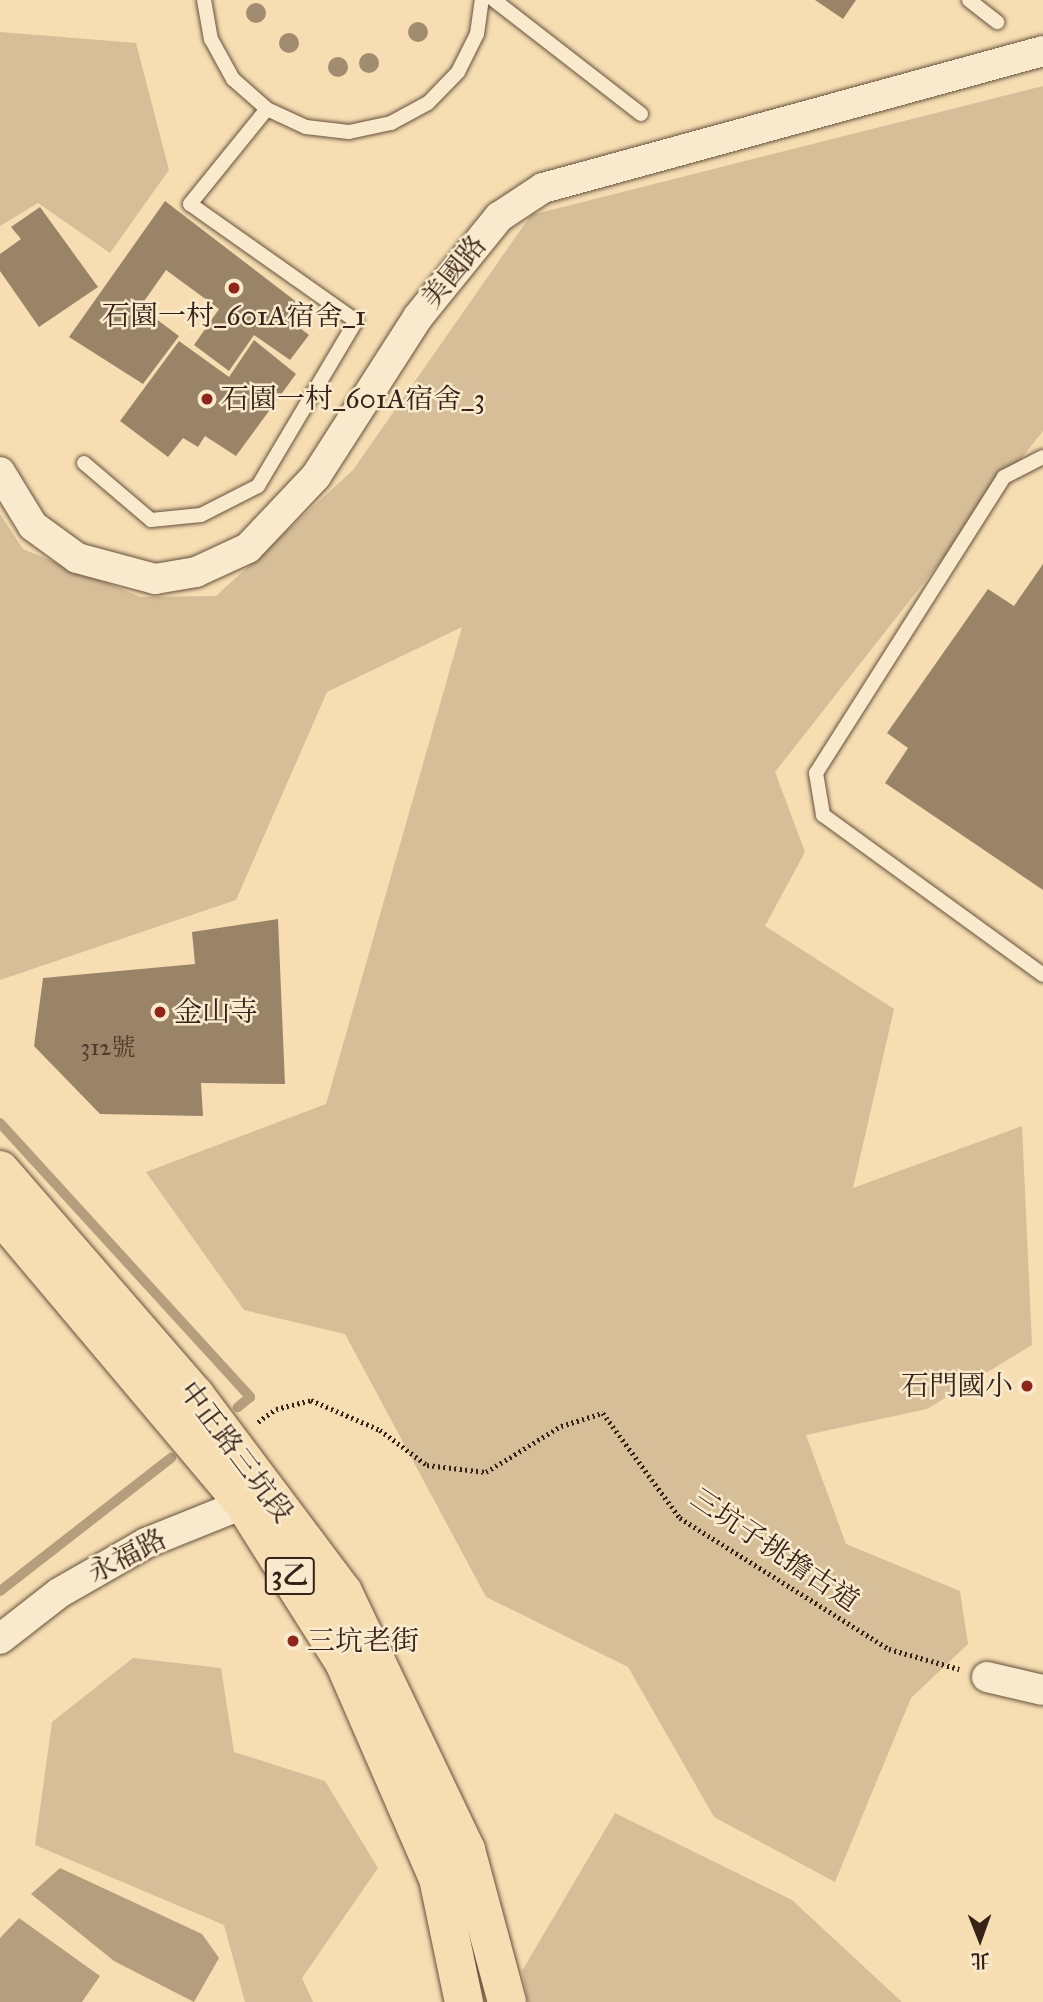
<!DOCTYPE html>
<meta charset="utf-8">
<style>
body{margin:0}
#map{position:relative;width:1043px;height:2002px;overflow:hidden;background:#f6deb2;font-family:"IM FELL Great Primer","Noto Serif TC",serif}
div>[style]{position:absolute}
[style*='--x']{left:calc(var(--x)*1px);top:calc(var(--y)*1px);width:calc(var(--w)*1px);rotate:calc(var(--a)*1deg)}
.green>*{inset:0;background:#d5be98}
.water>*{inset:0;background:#b59e7e}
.stream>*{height:10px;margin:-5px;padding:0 5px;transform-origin:5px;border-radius:5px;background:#b59e7e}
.building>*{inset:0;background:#9a8468}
.path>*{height:4.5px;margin-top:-2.25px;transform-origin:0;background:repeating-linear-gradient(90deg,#362218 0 2px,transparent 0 5.5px)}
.roads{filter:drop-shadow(0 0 2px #66513e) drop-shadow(0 0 2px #66513e)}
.service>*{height:14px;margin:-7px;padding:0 7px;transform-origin:7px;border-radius:7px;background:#f9eacd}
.minor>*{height:30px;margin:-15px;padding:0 15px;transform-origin:15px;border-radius:15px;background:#f9eacd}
.primary>*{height:38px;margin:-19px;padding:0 19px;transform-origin:19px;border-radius:19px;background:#f6deb2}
.trees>*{width:20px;height:20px;margin:-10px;border-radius:50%;background:#a28c6f}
.dots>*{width:19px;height:19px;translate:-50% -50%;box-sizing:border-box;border:4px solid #f9eacd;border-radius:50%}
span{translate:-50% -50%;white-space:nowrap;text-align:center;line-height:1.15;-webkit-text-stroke:5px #f9eacd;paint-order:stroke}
.number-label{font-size:24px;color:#4f3a2c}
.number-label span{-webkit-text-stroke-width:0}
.shield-label span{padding:2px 5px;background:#f9eacd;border:2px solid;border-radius:5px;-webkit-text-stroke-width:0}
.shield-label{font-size:26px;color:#362218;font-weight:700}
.street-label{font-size:28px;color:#362218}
.poi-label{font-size:28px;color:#362218}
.left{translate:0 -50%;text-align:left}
.right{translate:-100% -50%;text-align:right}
.north{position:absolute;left:945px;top:1904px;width:70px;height:70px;-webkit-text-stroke:5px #f9eacd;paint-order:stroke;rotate:179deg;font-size:19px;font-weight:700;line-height:28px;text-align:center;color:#362218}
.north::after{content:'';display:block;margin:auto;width:24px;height:32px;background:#362218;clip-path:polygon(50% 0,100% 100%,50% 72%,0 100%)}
</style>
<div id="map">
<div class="green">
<i style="clip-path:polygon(0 32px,136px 43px,169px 170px,110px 253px,38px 203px,0 226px)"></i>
<i style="clip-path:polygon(1043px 86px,1043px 431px,775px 772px,805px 852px,765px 926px,894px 1009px,853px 1188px,1022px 1126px,1032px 1345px,927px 1409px,806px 1435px,846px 1544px,960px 1591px,968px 1644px,911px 1698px,835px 1882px,714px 1817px,628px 1667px,486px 1597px,345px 1334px,244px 1310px,146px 1172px,326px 1104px,462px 627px,327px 692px,236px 900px,0 980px,0 514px,23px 549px,141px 597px,216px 596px,353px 470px,531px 215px)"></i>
<i style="clip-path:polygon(133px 1658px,221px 1668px,234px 1752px,325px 1781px,378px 1868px,302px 1978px,313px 2002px,245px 2002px,224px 1925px,35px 1845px,52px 1722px)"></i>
<i style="clip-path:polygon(615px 1813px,792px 1900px,902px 2002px,528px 2002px,522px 1971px)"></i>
</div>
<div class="water">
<i style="clip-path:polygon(60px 1868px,202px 1934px,219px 1958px,194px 2002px,114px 1961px,31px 1894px)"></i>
<i style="clip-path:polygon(19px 1918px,100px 1976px,82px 2002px,0 2002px,0 1938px)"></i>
</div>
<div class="stream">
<i style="--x:0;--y:1123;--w:371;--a:47.6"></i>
<i style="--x:250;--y:1397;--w:16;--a:140"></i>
<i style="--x:0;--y:1591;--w:217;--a:-37.9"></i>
</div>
<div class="building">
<i style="clip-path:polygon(815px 0,856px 0,843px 19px)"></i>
<i style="clip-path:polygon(165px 201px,311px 313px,300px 328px,309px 335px,290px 360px,254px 335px,229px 371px,194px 345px,219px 309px,166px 270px,140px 307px,179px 336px,143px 384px,69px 337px)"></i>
<i style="clip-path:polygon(40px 207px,98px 287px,39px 327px,0 271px,0 254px,21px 239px,11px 227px)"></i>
<i style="clip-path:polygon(254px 340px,296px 374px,236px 456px,205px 436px,198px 447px,183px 438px,168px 457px,120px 421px,179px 341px,229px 377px)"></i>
<i style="clip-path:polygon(1043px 564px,1043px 890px,885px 783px,908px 748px,887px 733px,988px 589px,1014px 606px)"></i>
<i style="clip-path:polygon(278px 919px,285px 1084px,201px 1083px,203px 1116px,100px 1114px,34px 1046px,43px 978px,195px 964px,192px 932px)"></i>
</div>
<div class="path">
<i style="--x:258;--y:1422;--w:22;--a:-36"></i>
<i style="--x:276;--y:1409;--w:36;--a:-14"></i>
<i style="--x:311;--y:1400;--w:75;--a:23.5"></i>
<i style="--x:380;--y:1430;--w:59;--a:36.7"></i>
<i style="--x:427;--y:1465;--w:59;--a:6.8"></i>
<i style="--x:486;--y:1472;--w:88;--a:-31.5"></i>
<i style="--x:561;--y:1426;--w:44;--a:-17.2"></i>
<i style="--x:603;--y:1413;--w:130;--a:53.7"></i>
<i style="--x:680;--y:1518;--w:247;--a:32.1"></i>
<i style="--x:889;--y:1649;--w:73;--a:15.9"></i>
</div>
<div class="roads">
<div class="service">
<i style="--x:204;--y:0;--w:40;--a:80"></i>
<i style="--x:211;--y:39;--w:46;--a:61.2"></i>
<i style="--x:233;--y:79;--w:45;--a:41.4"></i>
<i style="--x:267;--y:109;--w:43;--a:24.8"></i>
<i style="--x:306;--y:127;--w:43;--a:6.6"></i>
<i style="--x:349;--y:132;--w:43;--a:-12.1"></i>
<i style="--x:391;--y:123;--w:42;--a:-28.4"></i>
<i style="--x:428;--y:103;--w:43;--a:-45.9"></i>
<i style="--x:458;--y:72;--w:42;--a:-63.4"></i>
<i style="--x:477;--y:34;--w:34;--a:-82"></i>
<i style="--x:494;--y:0;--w:186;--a:37.8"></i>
<i style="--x:969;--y:0;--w:36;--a:38"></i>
<i style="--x:1043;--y:457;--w:44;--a:152.9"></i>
<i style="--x:1004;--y:477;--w:351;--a:122.4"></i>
<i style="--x:816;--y:773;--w:43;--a:80.5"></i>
<i style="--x:823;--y:815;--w:272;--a:36"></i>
<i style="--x:84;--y:463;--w:88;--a:40.4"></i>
<i style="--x:151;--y:520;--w:50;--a:-5.7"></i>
<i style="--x:201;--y:515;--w:64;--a:-27"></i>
<i style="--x:258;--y:486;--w:192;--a:-59.3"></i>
<i style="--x:356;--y:321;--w:203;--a:-144.8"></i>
<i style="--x:190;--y:204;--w:122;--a:-51"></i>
</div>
<div class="minor">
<i style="--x:0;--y:472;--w:63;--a:58.6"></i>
<i style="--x:33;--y:526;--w:54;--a:36"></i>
<i style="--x:77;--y:558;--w:81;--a:15.1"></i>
<i style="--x:155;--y:579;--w:42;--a:-9.7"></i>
<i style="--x:196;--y:572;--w:57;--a:-24.8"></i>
<i style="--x:248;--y:548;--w:99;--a:-46.6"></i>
<i style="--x:316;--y:476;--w:189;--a:-57.3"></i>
<i style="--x:418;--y:317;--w:129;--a:-51"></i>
<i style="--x:499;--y:217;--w:53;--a:-33.4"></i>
<i style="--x:543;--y:188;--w:518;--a:-15.32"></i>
<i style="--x:0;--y:1639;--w:75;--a:-37.9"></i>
<i style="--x:59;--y:1593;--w:100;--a:-29.9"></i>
<i style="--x:146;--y:1543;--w:126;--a:-21.9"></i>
<i style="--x:987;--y:1677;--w:57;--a:13.1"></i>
</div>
<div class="primary">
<i style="--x:0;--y:1170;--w:298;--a:49.1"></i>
<i style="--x:195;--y:1395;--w:246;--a:53.1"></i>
<i style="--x:343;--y:1592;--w:286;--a:64.5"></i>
<i style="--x:466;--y:1850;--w:157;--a:74.9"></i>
<i style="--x:0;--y:1214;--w:379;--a:49.9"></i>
<i style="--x:244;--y:1504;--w:187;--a:57.7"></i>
<i style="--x:344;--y:1662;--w:236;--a:66.5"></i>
<i style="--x:438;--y:1878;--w:127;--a:78.2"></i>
</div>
</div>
<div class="trees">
<i style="left:256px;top:13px"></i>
<i style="left:418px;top:32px"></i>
<i style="left:289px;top:43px"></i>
<i style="left:369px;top:63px"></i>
<i style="left:338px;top:67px"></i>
</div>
<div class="dots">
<i style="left:234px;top:288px;background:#8f2418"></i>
<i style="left:207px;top:399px;background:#8f2418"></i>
<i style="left:160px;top:1012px;background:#8f2418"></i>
<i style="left:1027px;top:1386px;background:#8f2418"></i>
<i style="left:293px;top:1641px;background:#8f2418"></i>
</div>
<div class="number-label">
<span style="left:108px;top:1048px">312號</span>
</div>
<div class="shield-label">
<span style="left:290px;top:1576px">3乙</span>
</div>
<div class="street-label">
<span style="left:454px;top:272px;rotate:-51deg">美國路</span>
<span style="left:236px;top:1452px;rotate:53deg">中正路三坑段</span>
<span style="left:775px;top:1550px;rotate:34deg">三坑子挑擔古道</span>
<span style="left:127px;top:1556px;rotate:-27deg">永福路</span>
</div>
<div class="poi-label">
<span style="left:234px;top:316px">石園一村_601A宿舍_1</span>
<span class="left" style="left:221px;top:399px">石園一村_601A宿舍_3</span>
<span class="left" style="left:174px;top:1012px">金山寺</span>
<span class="right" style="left:1013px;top:1386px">石門國小</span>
<span class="left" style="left:307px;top:1641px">三坑老街</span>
</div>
<div class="north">北</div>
</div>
